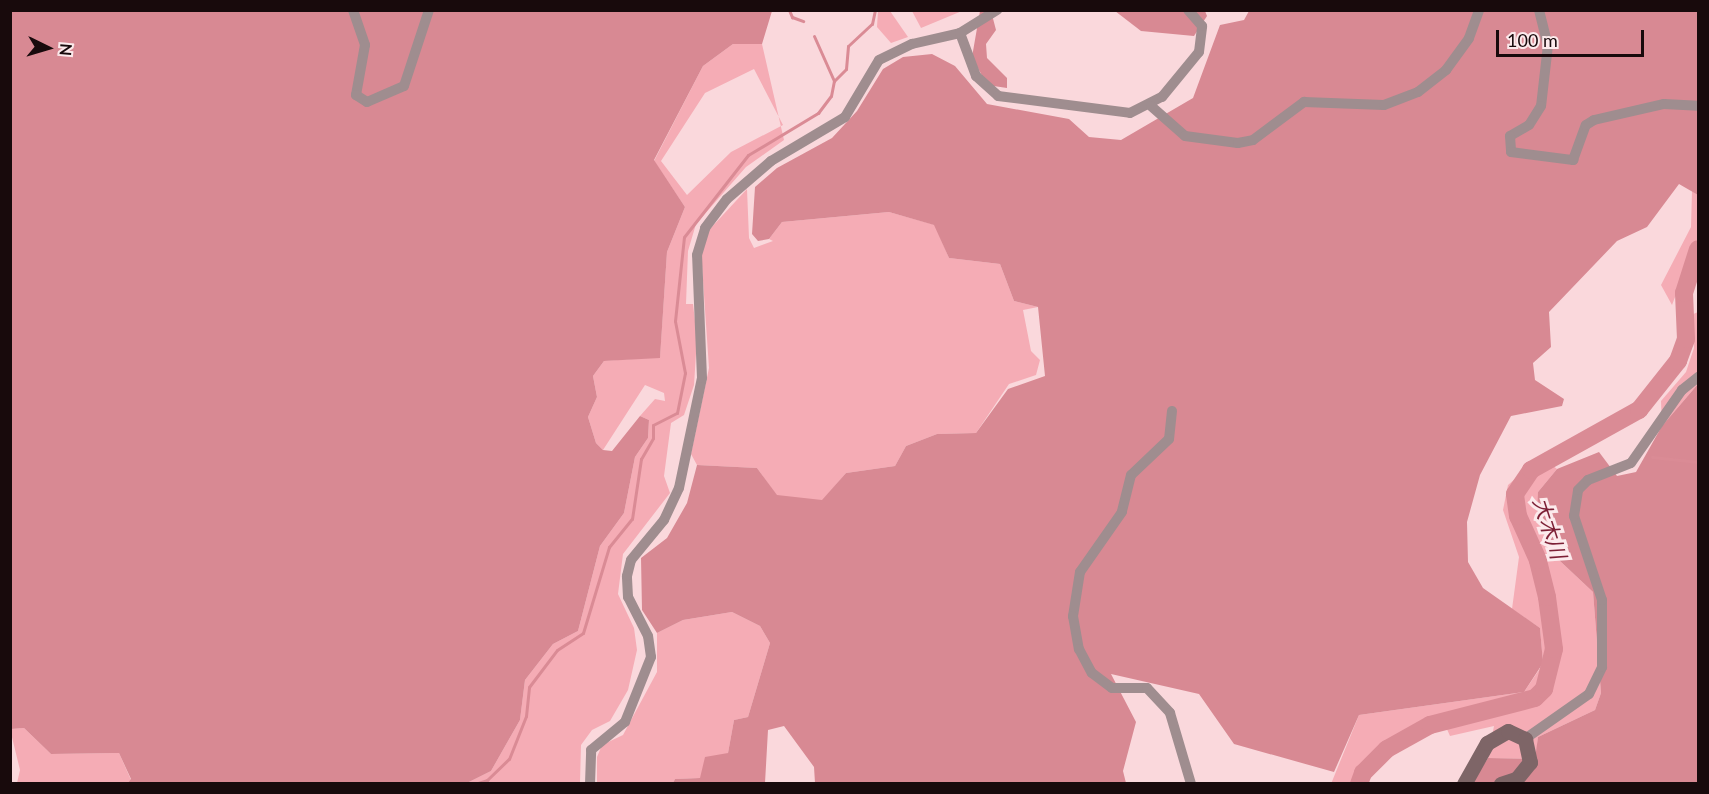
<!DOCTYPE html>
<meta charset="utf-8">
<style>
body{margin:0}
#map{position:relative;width:1709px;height:794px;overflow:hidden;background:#fad8dc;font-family:Lato,"Noto Sans JP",sans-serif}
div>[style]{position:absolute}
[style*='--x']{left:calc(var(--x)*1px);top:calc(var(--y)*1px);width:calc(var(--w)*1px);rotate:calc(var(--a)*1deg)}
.green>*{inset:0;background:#f5acb5}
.forest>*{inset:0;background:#d88993}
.stream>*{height:3px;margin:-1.5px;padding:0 1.5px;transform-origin:1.5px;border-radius:1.5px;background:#da8b95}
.river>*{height:18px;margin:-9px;padding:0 9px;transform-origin:9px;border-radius:9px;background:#da8b95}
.street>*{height:10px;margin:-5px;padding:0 5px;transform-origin:5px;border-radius:5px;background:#9f8d8f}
.secondary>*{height:15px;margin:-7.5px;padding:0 7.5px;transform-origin:7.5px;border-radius:7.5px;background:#7e6567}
span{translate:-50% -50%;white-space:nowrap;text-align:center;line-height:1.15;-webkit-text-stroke:6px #fceaec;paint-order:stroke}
.water-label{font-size:21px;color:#7c1f35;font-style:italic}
.frame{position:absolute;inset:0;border:12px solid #180a0c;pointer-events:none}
.north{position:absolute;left:18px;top:18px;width:60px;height:60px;-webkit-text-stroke:4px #fceaec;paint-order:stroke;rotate:95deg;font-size:16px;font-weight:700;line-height:24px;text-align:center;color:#180a0c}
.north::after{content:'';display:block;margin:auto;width:21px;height:27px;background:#180a0c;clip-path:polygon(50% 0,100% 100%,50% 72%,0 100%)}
.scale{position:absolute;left:1496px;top:30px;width:148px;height:27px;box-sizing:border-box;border:3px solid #180a0c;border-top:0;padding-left:8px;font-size:18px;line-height:21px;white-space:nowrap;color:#180a0c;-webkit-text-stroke:4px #fceaec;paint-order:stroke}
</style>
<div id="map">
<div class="green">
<i style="clip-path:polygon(878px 11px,890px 11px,908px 37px,891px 43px,877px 27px)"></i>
<i style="clip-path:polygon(912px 11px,962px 11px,921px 28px)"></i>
<i style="clip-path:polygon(evenodd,733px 44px,762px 44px,784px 140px,746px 167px,696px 224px,688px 251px,686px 304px,693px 304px,697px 338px,694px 385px,684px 415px,671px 423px,664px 476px,670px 493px,623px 554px,618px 594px,634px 628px,637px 650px,628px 690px,610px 721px,592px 730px,581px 745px,580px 783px,465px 784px,491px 771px,520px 720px,525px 680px,553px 644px,578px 631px,600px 546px,624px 513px,635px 457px,648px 438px,649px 420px,640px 416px,655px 399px,665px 401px,664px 393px,645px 385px,603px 450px,596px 443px,588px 417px,597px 397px,593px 376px,604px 361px,660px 357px,667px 252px,685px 207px,654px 161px,703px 66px,733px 44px,754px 69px,783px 125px,731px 152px,687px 195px,661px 161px,705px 93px,754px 69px)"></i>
<i style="clip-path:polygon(747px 189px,749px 238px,754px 248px,773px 241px,769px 239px,782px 222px,889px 212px,935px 225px,949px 258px,1000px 264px,1014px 301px,1038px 307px,1023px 310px,1031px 351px,1040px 360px,1036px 375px,1009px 384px,976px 433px,937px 434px,906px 446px,895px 466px,846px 473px,822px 501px,777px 496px,757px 468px,697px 465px,691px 454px,709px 368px,701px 251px,709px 230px)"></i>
<i style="clip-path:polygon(1692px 191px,1698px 195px,1698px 237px,1672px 305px,1661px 285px,1691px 227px)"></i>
<i style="clip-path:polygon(1698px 312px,1698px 384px,1662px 426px,1661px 401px,1686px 372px,1694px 348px,1691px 315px)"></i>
<i style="clip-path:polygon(1541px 456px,1557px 469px,1538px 492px,1560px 561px,1593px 592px,1601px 693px,1595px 710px,1538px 737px,1536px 759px,1488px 758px,1494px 726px,1450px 736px,1442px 718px,1385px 741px,1361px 765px,1353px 783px,1331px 784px,1359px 715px,1524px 692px,1543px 664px,1540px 628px,1512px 609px,1519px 557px,1503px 510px,1508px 485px)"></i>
<i style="clip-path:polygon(732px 612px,760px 626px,770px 643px,748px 717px,734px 720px,728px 753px,700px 778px,675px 779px,673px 783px,597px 783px,597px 757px,602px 745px,623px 735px,657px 672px,657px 633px,683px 620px)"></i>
<i style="clip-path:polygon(24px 728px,51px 754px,119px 753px,131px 780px,128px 784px,17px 783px,20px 770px,10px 729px)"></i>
</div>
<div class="forest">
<i style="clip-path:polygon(10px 11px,772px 11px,762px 44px,733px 44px,703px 66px,654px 160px,685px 207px,667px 252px,660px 358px,604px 361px,593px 376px,597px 397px,588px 417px,596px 443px,603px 450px,612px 451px,640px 416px,649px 420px,648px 438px,635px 457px,624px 513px,600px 546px,578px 631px,553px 644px,525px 680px,520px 720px,491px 771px,465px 784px,128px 783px,131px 779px,119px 753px,51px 754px,24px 728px,11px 729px)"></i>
<i style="clip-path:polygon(980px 11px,991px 11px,996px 30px,986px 44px,987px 58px,1007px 78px,1007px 88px,987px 85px,972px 57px)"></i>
<i style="clip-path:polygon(1115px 11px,1205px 11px,1207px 16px,1194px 36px,1141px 31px)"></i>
<i style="clip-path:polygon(1249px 11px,1698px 11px,1698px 195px,1679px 184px,1647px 227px,1617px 241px,1549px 312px,1551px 347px,1533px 363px,1535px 380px,1564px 399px,1562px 406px,1511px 416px,1480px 475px,1467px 522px,1468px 562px,1483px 588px,1540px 628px,1543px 663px,1524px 692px,1359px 715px,1334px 772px,1234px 744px,1199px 694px,1111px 674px,1136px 722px,1123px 771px,1126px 783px,815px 783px,814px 767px,784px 726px,768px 730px,765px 783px,673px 783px,675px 779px,700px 778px,705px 757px,728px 753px,734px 720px,748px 717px,770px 643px,760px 626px,732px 612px,683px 620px,657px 633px,642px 610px,641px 558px,667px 538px,687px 503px,697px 465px,757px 468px,777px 495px,822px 500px,846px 473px,895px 466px,906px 446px,937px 434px,976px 433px,1008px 389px,1045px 376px,1038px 307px,1014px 301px,1000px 264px,949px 258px,934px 225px,889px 212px,782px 222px,769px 239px,758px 241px,752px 234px,755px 187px,777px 168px,832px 138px,857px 111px,883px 69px,903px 57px,932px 54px,955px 66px,987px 104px,1069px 119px,1089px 137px,1121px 140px,1193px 98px,1220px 25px,1244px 20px)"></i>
<i style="clip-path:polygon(1698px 384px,1698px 783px,1471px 784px,1488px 758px,1535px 759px,1538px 737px,1595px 710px,1601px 693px,1593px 592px,1560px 561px,1537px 520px,1538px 492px,1557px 469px,1599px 452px,1617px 476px,1636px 472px,1662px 426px)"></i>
</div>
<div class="stream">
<i style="--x:789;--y:10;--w:8;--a:67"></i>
<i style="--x:792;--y:17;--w:12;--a:20"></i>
<i style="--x:814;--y:36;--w:49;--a:66"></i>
<i style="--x:1652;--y:457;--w:46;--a:6.2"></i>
<i style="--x:475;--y:784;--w:13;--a:-18"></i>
<i style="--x:487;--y:780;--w:30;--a:-44"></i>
<i style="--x:509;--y:759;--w:46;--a:-68.4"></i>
<i style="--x:526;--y:716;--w:29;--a:-84"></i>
<i style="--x:529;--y:687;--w:46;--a:-52.9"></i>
<i style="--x:557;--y:650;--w:31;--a:-33"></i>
<i style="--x:583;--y:633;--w:90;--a:-73.2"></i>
<i style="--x:609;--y:547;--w:36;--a:-51"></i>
<i style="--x:632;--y:519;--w:61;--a:-81.5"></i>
<i style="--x:641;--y:459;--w:24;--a:-60"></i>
<i style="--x:653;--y:438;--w:13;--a:-90"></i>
<i style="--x:653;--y:425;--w:27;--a:-27"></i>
<i style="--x:677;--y:413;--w:41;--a:-78.7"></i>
<i style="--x:685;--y:373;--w:53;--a:-100.9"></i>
<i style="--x:675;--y:321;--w:84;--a:-83.9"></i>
<i style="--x:684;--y:237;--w:104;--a:-52"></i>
<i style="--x:748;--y:155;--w:82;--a:-31"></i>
<i style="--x:818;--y:113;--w:21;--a:-53"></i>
<i style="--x:831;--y:96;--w:15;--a:-79"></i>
<i style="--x:834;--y:81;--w:17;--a:-45"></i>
<i style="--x:846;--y:69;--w:23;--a:-85"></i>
<i style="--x:848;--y:46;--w:33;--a:-43"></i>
<i style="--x:872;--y:24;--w:14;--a:-78"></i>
</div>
<div class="river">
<i style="--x:1359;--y:784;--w:12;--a:-70"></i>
<i style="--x:1363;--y:773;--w:34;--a:-45"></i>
<i style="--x:1387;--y:749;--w:49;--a:-29.2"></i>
<i style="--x:1430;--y:725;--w:108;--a:-14.4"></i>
<i style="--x:1535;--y:698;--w:13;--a:-45"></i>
<i style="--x:1544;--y:689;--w:41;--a:-76"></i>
<i style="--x:1554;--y:649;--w:52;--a:-97.7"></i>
<i style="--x:1547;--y:597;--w:38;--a:-104"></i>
<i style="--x:1538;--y:560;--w:48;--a:-114.4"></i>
<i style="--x:1518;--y:516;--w:22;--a:-98"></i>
<i style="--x:1515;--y:494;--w:29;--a:-56"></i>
<i style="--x:1531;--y:470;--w:124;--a:-29.1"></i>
<i style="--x:1639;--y:410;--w:63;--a:-51.5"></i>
<i style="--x:1678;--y:361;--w:23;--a:-70"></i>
<i style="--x:1686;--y:339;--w:46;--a:-92.5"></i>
<i style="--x:1684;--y:293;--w:46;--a:-72.3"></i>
</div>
<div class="street">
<i style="--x:353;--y:10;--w:37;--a:71"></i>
<i style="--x:365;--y:45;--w:51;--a:100.2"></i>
<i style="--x:356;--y:95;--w:13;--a:32"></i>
<i style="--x:367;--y:102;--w:40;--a:-23.4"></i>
<i style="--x:404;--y:86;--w:80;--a:-71.8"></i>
<i style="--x:1539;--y:10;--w:36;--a:76"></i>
<i style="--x:1548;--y:45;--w:61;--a:96.5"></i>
<i style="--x:1541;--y:106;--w:22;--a:122"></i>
<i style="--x:1529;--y:125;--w:22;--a:150"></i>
<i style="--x:1510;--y:136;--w:16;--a:86"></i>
<i style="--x:1511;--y:152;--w:63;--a:7.4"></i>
<i style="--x:1573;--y:160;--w:37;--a:-70"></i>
<i style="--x:1586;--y:125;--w:9;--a:-32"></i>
<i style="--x:1594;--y:120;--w:72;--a:-12.9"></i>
<i style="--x:1664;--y:104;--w:34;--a:3"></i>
<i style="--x:960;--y:33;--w:46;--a:69.6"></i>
<i style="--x:976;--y:76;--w:30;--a:42"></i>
<i style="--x:998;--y:96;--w:133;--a:7.3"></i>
<i style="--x:1130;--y:113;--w:36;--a:-27"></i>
<i style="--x:1162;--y:97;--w:58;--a:-50.6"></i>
<i style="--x:1199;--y:52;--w:26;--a:-83"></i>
<i style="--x:1202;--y:26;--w:21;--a:-131"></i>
<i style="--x:1151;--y:106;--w:45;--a:41.4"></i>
<i style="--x:1185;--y:136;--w:53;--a:7.5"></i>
<i style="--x:1238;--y:143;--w:15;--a:-11"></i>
<i style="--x:1253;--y:140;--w:64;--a:-36.7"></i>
<i style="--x:1304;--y:102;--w:80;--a:2.1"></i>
<i style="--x:1384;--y:105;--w:36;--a:-21"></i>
<i style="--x:1418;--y:92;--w:36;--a:-38"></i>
<i style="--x:1446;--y:70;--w:39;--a:-54"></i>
<i style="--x:1469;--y:38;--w:30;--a:-70"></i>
<i style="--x:1172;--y:411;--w:28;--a:96"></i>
<i style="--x:1169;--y:439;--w:52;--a:136.5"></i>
<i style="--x:1131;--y:475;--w:38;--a:104"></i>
<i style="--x:1122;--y:512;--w:73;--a:125"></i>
<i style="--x:1080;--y:572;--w:45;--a:99"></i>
<i style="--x:1073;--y:616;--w:34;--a:80"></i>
<i style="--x:1079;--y:649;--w:27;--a:62"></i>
<i style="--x:1092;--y:673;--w:25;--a:37"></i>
<i style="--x:1112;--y:688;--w:35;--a:0"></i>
<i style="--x:1147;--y:688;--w:34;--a:47"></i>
<i style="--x:1170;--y:713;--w:74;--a:73.5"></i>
<i style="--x:1525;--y:739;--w:78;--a:-35.1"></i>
<i style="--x:1589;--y:694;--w:30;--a:-64"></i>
<i style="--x:1602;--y:667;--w:67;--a:-90"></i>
<i style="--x:1602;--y:600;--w:89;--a:-108.4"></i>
<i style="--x:1574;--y:516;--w:26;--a:-81"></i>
<i style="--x:1578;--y:490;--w:14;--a:-45"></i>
<i style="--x:1588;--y:480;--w:46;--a:-21.6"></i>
<i style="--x:1631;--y:463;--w:89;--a:-55.1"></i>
<i style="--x:1682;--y:390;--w:21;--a:-39"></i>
<i style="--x:590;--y:784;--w:34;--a:-88"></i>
<i style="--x:591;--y:750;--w:44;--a:-39.5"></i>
<i style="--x:625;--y:722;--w:70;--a:-68.2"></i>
<i style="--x:651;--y:657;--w:21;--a:-98"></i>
<i style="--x:648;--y:636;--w:44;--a:-117.1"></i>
<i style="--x:628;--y:597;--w:21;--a:-93"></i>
<i style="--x:627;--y:576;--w:16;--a:-76"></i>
<i style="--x:631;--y:560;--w:52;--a:-50.5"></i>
<i style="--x:664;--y:520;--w:35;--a:-65"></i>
<i style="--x:679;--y:488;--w:112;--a:-78.2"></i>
<i style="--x:702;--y:378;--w:123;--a:-92.3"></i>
<i style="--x:697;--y:255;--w:28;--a:-73"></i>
<i style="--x:705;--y:228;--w:36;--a:-53"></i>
<i style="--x:727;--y:199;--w:58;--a:-40.8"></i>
<i style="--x:771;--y:161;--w:86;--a:-30.7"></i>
<i style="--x:845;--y:117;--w:66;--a:-59.2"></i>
<i style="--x:879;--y:60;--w:37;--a:-26"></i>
<i style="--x:912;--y:44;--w:49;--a:-12.9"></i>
<i style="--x:960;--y:33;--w:44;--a:-31.9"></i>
</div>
<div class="secondary">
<i style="--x:1464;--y:784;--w:47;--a:-60.7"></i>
<i style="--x:1487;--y:743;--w:24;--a:-30"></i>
<i style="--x:1508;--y:731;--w:19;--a:25"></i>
<i style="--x:1525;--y:739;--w:24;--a:78"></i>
<i style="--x:1530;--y:762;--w:22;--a:129"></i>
<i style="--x:1516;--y:779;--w:16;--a:162"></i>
</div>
<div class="water-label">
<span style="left:1550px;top:528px;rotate:72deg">大木川</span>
</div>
<div class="frame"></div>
<div class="north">N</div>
<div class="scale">100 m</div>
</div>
